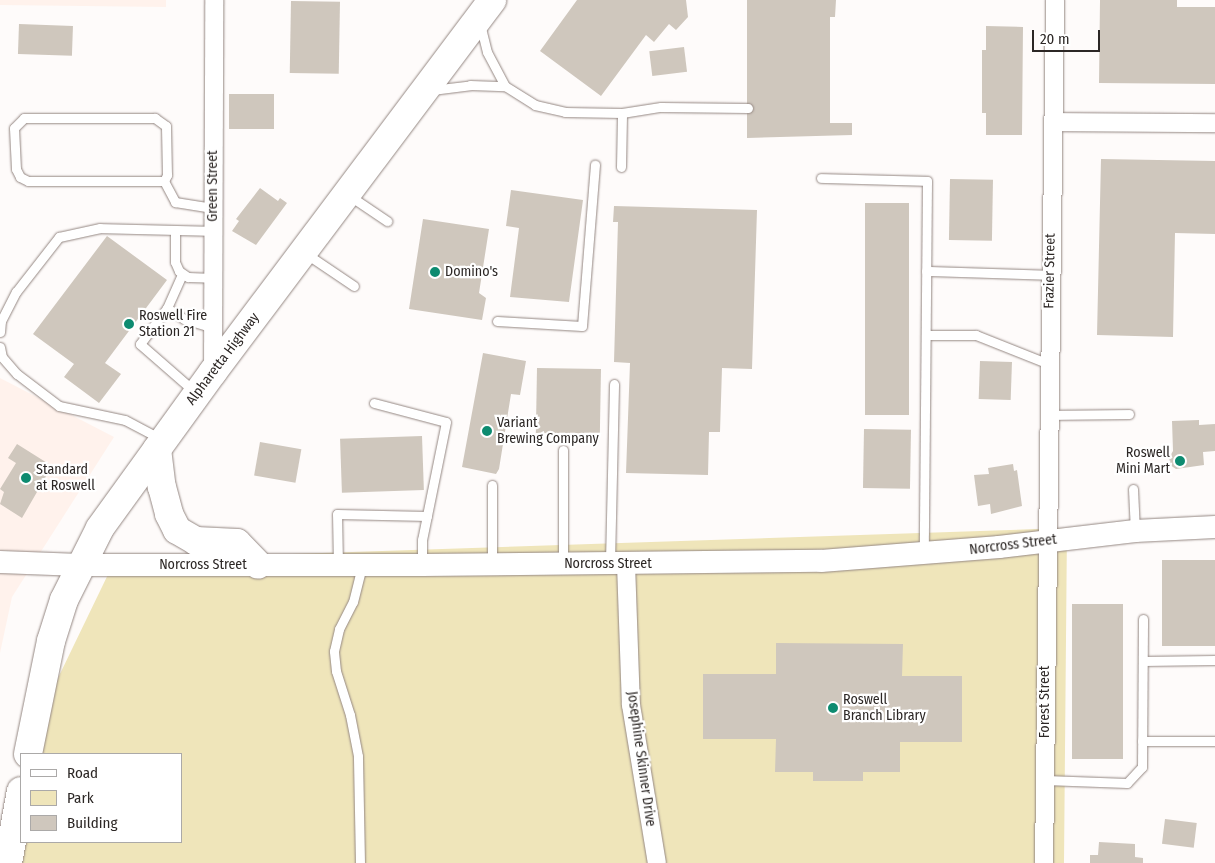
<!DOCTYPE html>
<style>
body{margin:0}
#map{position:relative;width:1215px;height:863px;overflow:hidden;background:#fefbfa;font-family:"Fira Sans Condensed",sans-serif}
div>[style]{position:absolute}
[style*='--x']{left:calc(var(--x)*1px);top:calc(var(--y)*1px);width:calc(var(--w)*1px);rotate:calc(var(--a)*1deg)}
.built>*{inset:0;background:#fff2ec}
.green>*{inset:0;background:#efe5ba}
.building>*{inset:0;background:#cfc7bd;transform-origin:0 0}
.roads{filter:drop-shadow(0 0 1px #948782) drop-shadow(0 0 1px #948782)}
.service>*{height:9px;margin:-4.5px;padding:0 4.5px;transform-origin:4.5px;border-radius:4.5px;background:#fff}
.minor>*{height:18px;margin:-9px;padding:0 9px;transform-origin:9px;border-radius:9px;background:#fff}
.tertiary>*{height:22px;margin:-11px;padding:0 11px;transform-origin:11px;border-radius:11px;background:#fff}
.trunk>*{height:28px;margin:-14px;padding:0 14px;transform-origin:14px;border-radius:14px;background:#fff}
.dots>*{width:14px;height:14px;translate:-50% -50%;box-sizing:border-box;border:2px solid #fff;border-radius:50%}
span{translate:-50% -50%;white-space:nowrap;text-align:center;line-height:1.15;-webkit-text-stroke:4.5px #fff;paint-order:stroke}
.street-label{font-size:14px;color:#2c2725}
.poi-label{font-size:14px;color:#2c2725}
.left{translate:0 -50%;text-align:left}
.right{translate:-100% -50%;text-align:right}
.legend{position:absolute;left:20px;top:753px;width:162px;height:90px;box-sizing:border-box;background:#fff;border:1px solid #aba9a8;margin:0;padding:6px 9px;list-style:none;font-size:15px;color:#2c2725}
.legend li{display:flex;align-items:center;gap:10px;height:25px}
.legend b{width:25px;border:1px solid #aba9a8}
.scale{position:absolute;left:1032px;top:30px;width:68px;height:22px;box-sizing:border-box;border:2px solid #2c2725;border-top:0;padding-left:6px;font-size:15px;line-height:18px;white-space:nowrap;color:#2c2725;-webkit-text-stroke:4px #fff;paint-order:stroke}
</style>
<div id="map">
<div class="built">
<i style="clip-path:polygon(0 0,166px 0,166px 7px,0 5px)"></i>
<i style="clip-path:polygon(0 378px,114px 437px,12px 597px,0 653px)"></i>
</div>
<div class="green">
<i style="clip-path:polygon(1067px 528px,1064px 863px,22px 863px,25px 842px,181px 842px,181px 754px,37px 754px,44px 707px,115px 560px)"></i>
</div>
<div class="building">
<i style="clip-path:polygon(577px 0,686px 0,688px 17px,676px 30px,669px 24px,654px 42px,646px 35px,601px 96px,540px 51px)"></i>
<i style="clip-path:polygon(747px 0,836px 0,835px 17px,830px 17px,830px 123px,852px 123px,852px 135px,747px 138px)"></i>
<i style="clip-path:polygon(1100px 0,1177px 0,1177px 7px,1215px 7px,1215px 84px,1099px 83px)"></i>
<i style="left:291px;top:1px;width:49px;height:72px;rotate:1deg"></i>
<i style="left:19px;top:24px;width:54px;height:30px;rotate:2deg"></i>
<i style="clip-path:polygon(986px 26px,1023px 27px,1022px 135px,986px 135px,986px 113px,982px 113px,982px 50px,986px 50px)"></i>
<i style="left:684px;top:47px;width:25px;height:35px;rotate:83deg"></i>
<i style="left:229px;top:94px;width:45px;height:35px"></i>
<i style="clip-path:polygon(1101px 159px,1215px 161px,1215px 234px,1175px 233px,1173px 337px,1097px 335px)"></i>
<i style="left:950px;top:179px;width:43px;height:61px;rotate:1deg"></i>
<i style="clip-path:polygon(260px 188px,278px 201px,280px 198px,287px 203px,256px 245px,232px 231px,239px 221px,236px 219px)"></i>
<i style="clip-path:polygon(511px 190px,583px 200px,569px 302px,510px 297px,519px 228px,506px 226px)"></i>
<i style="left:865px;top:203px;width:44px;height:212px"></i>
<i style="clip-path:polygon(614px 206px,757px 210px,752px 369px,722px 368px,720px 432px,709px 432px,708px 475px,626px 473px,630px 363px,614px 362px,618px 222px,613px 222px)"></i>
<i style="clip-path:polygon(423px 219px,489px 229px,479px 293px,486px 298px,482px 320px,409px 309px)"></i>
<i style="clip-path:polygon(107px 236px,167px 280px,105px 363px,121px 374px,99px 403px,64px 377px,74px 364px,33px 334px)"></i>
<i style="clip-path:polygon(483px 353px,526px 361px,520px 395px,511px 394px,499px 469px,496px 474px,462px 467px)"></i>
<i style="left:980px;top:361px;width:32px;height:38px;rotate:2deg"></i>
<i style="left:537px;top:368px;width:64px;height:65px;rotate:1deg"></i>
<i style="clip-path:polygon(1199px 420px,1199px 425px,1215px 424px,1215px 451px,1203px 452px,1204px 465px,1176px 469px,1170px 465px,1169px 458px,1173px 451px,1172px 421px)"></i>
<i style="left:864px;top:429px;width:47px;height:59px;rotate:1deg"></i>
<i style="left:422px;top:436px;width:54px;height:82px;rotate:88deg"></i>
<i style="left:260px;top:442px;width:42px;height:34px;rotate:10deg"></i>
<i style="clip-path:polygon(17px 444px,52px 466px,22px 518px,0 504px,4px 492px,0 489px,16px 463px,8px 458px)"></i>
<i style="clip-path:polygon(1013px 464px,1014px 471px,1017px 470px,1022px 506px,991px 514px,990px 504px,978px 506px,974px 475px,989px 474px,988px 468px)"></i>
<i style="left:1215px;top:560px;width:86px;height:53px;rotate:90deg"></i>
<i style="left:1072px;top:604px;width:51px;height:155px"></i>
<i style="clip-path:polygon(776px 643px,903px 644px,902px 676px,962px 676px,962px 742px,900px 742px,900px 772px,863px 772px,863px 781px,813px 781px,813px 772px,775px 772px,776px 739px,703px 739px,703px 674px,776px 674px)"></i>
<i style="left:1165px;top:819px;width:32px;height:25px;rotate:7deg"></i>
<i style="clip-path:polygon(1099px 842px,1135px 844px,1135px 857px,1143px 858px,1143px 863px,1090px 863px,1090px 855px,1098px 855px)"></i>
</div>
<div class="roads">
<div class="service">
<i style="--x:505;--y:86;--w:36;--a:32"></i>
<i style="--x:535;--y:105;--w:31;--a:13"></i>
<i style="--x:565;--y:112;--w:57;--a:1"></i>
<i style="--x:622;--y:113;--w:39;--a:-9"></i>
<i style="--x:661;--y:107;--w:87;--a:0.7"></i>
<i style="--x:432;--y:90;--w:38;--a:-7"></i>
<i style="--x:470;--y:85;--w:35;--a:2"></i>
<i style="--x:505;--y:86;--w:38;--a:-118"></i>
<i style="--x:487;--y:52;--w:30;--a:-104"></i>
<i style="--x:621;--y:167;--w:54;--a:-88.9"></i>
<i style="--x:821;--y:178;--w:106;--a:1.6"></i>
<i style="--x:927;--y:181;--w:371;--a:90.5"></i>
<i style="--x:164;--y:181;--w:7;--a:-63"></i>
<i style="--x:167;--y:175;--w:49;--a:-91.2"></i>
<i style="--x:166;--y:126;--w:14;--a:-144"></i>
<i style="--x:155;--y:118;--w:131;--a:180"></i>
<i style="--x:24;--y:118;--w:14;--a:135"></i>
<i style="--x:14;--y:128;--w:41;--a:87.2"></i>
<i style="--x:16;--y:169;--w:9;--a:63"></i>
<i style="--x:20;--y:177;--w:9;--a:27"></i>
<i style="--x:28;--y:181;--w:136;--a:0"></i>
<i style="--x:164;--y:181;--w:24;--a:62"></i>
<i style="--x:175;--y:202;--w:38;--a:9"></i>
<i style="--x:350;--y:196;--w:45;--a:34"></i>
<i style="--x:175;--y:230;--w:32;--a:90"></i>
<i style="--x:175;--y:262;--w:10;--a:66"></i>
<i style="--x:179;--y:271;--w:11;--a:34"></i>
<i style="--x:188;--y:277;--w:25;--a:2"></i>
<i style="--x:305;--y:253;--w:59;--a:34"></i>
<i style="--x:926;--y:271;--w:124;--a:1.8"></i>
<i style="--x:167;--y:308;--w:36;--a:-66"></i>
<i style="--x:497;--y:321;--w:85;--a:3.4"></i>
<i style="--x:582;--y:326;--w:162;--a:-85.4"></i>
<i style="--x:0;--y:332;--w:11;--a:-85"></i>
<i style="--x:1;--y:321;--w:33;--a:-63"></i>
<i style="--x:16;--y:292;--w:70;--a:-52"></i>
<i style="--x:59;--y:237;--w:42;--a:-12.4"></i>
<i style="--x:100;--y:228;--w:113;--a:1.5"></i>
<i style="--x:926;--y:335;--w:50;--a:0"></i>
<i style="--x:976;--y:335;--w:79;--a:21.7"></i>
<i style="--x:0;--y:347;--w:10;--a:79"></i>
<i style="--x:2;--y:357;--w:23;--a:49"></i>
<i style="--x:17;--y:374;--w:53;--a:37.3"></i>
<i style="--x:59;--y:406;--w:67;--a:12"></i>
<i style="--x:125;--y:420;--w:41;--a:27.8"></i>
<i style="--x:195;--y:392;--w:73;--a:-138.9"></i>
<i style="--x:140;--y:344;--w:45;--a:-53.1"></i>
<i style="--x:167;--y:308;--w:20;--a:33"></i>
<i style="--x:184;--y:319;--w:30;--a:17"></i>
<i style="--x:374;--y:403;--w:74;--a:14.8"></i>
<i style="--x:446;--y:422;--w:120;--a:101.5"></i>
<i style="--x:422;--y:540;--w:25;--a:90"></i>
<i style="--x:1048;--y:415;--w:81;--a:-0.7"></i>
<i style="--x:492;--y:485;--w:79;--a:90"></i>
<i style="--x:1133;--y:489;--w:42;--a:87.3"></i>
<i style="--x:610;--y:562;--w:178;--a:-88.7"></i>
<i style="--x:563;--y:564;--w:114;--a:-90"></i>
<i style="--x:338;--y:565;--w:51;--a:-91.1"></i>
<i style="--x:337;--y:514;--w:90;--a:1.3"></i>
<i style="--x:1143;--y:661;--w:72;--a:-0.8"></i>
<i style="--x:1142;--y:741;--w:73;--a:0"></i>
<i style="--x:1045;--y:780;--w:82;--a:2.1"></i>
<i style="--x:1127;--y:783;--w:22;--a:-47"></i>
<i style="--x:1142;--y:767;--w:148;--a:-89.6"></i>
<i style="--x:360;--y:863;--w:107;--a:-91.1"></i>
<i style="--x:358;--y:756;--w:42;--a:-101"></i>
<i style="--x:350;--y:715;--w:46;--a:-107.7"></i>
<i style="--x:336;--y:671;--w:20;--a:-96"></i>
<i style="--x:334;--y:651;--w:23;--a:-77"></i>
<i style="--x:339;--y:629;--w:30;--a:-63"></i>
<i style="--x:353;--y:602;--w:38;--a:-76"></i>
</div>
<div class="minor">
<i style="--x:1053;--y:122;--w:162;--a:0.4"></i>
<i style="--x:213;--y:372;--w:372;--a:-89.8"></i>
<i style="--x:626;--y:564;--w:141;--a:88"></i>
<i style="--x:631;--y:705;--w:160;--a:80.7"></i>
<i style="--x:1044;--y:863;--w:863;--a:-89.27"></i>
</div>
<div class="tertiary">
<i style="--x:0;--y:562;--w:80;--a:2.1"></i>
<i style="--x:80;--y:565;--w:342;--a:0"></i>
<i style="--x:422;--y:565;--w:399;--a:-0.6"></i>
<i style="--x:821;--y:561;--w:179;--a:-4.5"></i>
<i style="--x:999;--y:547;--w:137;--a:-6.7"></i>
<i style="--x:1135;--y:531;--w:80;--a:-2.9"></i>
</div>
<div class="trunk">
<i style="--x:157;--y:449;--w:38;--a:83"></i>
<i style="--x:162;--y:487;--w:28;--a:75"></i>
<i style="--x:169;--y:514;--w:18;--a:63"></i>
<i style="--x:177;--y:530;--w:22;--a:30"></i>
<i style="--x:196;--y:541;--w:41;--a:2.8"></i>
<i style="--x:237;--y:543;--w:30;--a:46"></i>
<i style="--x:28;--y:754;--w:115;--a:-78.5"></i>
<i style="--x:51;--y:641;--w:43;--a:-72.4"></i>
<i style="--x:64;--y:600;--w:80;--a:-63.4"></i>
<i style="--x:100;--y:528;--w:193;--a:-54.1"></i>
<i style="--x:213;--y:372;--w:465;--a:-53.1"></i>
<i style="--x:8;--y:863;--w:73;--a:-79.8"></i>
</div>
</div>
<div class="dots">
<i style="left:435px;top:272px;background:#0d8b70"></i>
<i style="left:129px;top:324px;background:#0d8b70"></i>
<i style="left:487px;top:431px;background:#0d8b70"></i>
<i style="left:1180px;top:461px;background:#0d8b70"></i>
<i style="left:26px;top:478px;background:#0d8b70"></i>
<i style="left:833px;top:708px;background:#0d8b70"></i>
</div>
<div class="street-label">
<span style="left:213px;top:186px;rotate:-90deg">Green Street</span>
<span style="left:1050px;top:271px;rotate:-89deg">Frazier Street</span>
<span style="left:223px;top:359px;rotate:-53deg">Alpharetta Highway</span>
<span style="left:1013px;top:545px;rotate:-7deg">Norcross Street</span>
<span style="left:608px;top:564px">Norcross Street</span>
<span style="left:203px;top:565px">Norcross Street</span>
<span style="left:1045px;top:702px;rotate:-90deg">Forest Street</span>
<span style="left:641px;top:759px;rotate:82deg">Josephine Skinner Drive</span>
</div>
<div class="poi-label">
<span class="left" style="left:445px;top:272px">Domino's</span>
<span class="left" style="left:139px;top:324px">Roswell Fire<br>Station 21</span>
<span class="left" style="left:497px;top:431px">Variant<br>Brewing Company</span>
<span class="right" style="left:1170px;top:461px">Roswell<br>Mini Mart</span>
<span class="left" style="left:36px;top:478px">Standard<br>at Roswell</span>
<span class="left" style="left:843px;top:708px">Roswell<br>Branch Library</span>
</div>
<ul class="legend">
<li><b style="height:6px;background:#fff"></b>Road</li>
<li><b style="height:14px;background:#efe5ba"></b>Park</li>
<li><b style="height:14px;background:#cfc7bd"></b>Building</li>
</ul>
<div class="scale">20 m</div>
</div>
